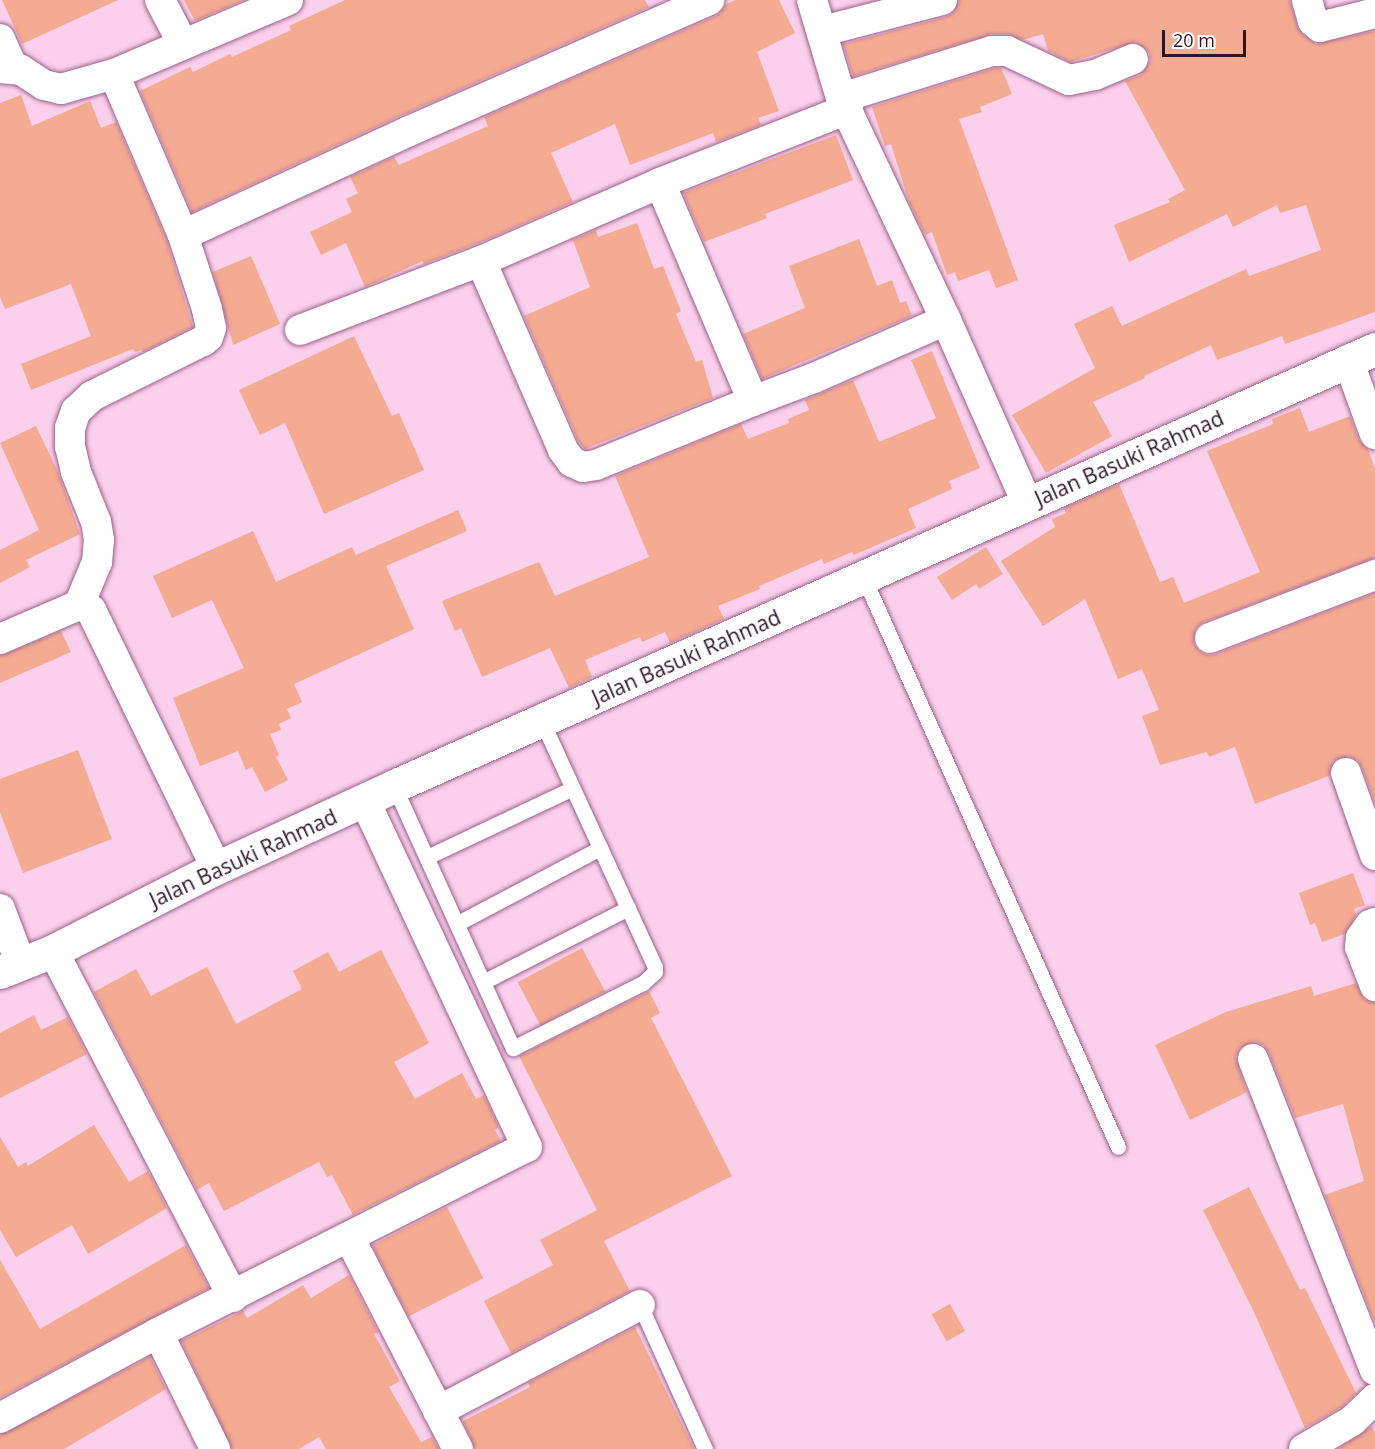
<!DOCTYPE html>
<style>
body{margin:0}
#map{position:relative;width:1375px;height:1449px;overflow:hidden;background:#fad0ec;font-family:"Open Sans",sans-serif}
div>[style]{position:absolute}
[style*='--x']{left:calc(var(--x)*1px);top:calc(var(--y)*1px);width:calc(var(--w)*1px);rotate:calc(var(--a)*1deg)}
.building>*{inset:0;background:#f5aa92;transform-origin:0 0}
.roads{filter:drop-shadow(0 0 2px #9d608b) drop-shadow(0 0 2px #9d608b)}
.lane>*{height:15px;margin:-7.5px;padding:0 7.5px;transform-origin:7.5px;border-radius:7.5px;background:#fff}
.street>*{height:30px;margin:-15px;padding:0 15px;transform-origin:15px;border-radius:15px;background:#fff}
.secondary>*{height:33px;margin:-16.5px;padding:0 16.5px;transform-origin:16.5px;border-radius:16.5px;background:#fff}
span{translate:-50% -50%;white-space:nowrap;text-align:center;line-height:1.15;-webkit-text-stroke:5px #fff;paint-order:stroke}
.street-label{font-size:21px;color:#2d1527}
.scale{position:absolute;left:1162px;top:30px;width:84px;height:27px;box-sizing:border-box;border:3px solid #2d1527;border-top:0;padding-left:8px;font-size:18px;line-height:21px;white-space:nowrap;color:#2d1527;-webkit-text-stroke:4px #fff;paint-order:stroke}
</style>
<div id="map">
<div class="building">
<i style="clip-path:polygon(2px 0,118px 0,22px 44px)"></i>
<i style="clip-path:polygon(184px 0,244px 0,195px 21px)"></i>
<i style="clip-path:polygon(345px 0,645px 0,649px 7px,400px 116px,192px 212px,140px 91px,190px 67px,193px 72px,230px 54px,232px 57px,291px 30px,289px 26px)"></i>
<i style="clip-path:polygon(735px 0,779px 0,795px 33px,757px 52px,779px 111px,758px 118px,761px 125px,716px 142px,713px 133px,630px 165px,615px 124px,551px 153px,573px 202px,481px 242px,424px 264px,423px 261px,365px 287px,346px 243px,321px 255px,310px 232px,352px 212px,346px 199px,358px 193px,350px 177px,394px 157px,399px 165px,488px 126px,484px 117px,716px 16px,725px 5px)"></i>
<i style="clip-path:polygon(959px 0,1290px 0,1297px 26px,1302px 34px,1316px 44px,1375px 31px,1375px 312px,1285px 344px,1282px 336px,1217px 360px,1211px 345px,1144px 376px,1145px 378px,1093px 402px,1112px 436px,1046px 473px,1012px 415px,1095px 368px,1074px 324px,1112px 306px,1122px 326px,1246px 269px,1249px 276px,1321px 250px,1306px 205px,1280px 213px,1277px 205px,1233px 227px,1227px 214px,1129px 262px,1114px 225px,1170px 202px,1168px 199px,1185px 190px,1125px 81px,1140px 75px,1150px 62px,1149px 52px,1136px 42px,1071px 62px,1048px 51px,1043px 34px,1023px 40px,1007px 34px,992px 34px,853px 76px,843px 44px,946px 17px,954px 12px)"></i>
<i style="clip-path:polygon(995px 68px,1001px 68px,1012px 94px,980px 107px,982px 112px,959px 119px,1018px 280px,996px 288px,989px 270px,958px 281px,955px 272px,947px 275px,932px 232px,925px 235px,909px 202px,891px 144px,885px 146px,872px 107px)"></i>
<i style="clip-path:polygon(21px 95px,32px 126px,90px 101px,101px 128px,116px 122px,167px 241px,193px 327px,143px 352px,142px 350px,135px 352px,133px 349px,31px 390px,21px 364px,91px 336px,71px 284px,5px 309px,0 297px,0 103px)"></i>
<i style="clip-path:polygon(836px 135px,853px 180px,765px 214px,767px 218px,704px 242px,683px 193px)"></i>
<i style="clip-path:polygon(637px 223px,654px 269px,663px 266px,681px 311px,676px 314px,696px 362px,702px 360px,713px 398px,585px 449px,578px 441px,524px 316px,590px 287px,573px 240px,596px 230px,598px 237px)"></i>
<i style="clip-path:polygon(859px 239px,877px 286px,892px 280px,900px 303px,906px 301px,912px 316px,762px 379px,743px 334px,805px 308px,789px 266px)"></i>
<i style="clip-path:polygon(251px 256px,280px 324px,233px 345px,213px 272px)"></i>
<i style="clip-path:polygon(354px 336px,392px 416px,399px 413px,424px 470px,324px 514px,285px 423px,260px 435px,239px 390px)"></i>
<i style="clip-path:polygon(932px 351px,980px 468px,949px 481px,952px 489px,908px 509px,916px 528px,854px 555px,852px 552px,824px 564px,822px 559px,759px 586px,760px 589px,718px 606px,724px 619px,670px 643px,665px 632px,642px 642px,640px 637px,585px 660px,592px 677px,569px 688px,550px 648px,482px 677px,461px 628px,455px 631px,442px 601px,539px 562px,555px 596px,649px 557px,615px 476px,741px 424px,748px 439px,789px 423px,788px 419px,809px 410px,805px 400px,853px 380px,879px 442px,936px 418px,911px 360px)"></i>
<i style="clip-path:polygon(1300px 408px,1309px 432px,1350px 416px,1359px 440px,1368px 449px,1375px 469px,1375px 558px,1204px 622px,1196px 628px,1194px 644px,1200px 652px,1208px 655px,1216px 654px,1375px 593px,1375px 803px,1362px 767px,1357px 760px,1349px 756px,1333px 761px,1329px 776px,1255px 804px,1235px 747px,1209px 757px,1207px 752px,1160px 765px,1142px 716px,1159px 710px,1142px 669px,1118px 679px,1085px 599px,1043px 626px,1001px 561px,1055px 527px,1052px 519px,1066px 513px,1064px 508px,1119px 484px,1160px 582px,1173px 577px,1184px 603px,1260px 572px,1207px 451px,1273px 424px,1272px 419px)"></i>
<i style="clip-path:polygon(36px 426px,58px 472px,80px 534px,26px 560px,30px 567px,0 583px,0 550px,39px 530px,0 443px)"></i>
<i style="clip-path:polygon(458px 510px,467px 531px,386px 566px,414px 629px,294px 684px,302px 702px,287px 709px,291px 718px,279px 724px,281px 730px,270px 734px,279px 755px,276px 757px,288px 780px,265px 792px,252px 767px,246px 770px,238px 751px,200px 766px,173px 698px,244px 668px,212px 600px,172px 618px,153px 576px,253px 531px,276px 582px,352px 547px,356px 555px)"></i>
<i style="clip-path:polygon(986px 547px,1003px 574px,979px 589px,976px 584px,952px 600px,937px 577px)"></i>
<i style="clip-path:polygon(61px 631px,71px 652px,0 683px,0 656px)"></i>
<i style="clip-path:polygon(78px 750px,112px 839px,23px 873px,0 812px,0 779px)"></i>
<i style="clip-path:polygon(1353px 873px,1365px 905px,1354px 909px,1356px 915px,1345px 934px,1322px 942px,1315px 923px,1310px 925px,1299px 893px)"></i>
<i style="left:582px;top:948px;width:49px;height:73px;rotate:62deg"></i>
<i style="clip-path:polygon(381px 950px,429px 1043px,394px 1062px,415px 1099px,462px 1073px,476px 1099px,484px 1095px,499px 1127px,495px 1130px,501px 1141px,353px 1215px,332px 1175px,327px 1177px,319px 1162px,224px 1211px,209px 1183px,197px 1190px,94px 992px,136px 969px,151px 996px,207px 967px,236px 1024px,302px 989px,293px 971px,328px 952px,339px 972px)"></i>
<i style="clip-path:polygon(1356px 983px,1364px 999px,1375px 1003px,1375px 1323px,1325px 1195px,1364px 1181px,1343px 1104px,1295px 1118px,1269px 1053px,1263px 1045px,1255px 1042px,1240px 1048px,1236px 1057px,1247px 1092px,1190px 1120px,1155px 1045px,1226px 1012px,1311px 986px,1314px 996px)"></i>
<i style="clip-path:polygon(649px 991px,660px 1013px,651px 1018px,732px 1176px,604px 1241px,630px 1291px,511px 1353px,484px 1301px,553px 1265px,540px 1240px,597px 1210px,519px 1056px)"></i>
<i style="clip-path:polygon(34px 1015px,41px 1030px,68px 1017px,87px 1054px,0 1098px,0 1033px)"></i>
<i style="clip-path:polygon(94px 1125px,129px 1182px,148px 1171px,167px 1208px,88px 1254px,72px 1225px,16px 1257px,0 1230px,0 1137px,18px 1167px,26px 1162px,28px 1166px)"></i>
<i style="clip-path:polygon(1249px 1187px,1300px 1290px,1305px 1288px,1356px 1393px,1342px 1407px,1305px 1428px,1254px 1312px,1203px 1210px)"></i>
<i style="left:447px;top:1207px;width:80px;height:84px;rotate:63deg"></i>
<i style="clip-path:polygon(186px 1245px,209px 1288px,0 1398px,0 1260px,40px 1329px)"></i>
<i style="clip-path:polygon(349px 1275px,378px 1332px,374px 1334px,400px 1381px,389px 1387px,421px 1442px,432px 1437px,439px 1449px,326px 1449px,319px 1437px,299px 1449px,232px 1449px,181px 1341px,243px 1311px,247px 1318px,303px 1285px,311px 1298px)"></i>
<i style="left:950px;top:1304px;width:31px;height:21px;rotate:61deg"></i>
<i style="clip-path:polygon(635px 1327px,694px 1449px,475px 1449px,463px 1421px,530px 1387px,528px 1383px)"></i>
<i style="clip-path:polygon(150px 1357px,166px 1389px,64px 1449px,0 1449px,0 1435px)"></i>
<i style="clip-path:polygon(1372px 1426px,1375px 1432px,1375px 1449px,1338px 1449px)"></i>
</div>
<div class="roads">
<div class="lane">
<i style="--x:864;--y:578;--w:623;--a:65.94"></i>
<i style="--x:394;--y:786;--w:288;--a:65.6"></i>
<i style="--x:513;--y:1048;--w:145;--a:-26.6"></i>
<i style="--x:643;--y:983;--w:16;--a:-43"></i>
<i style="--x:655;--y:972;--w:5;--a:-90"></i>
<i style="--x:655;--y:967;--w:271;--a:-114.7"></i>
<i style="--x:427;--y:857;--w:161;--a:-25.3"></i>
<i style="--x:458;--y:923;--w:161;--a:-27.8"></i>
<i style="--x:483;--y:982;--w:163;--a:-27"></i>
<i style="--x:640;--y:1305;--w:158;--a:65.7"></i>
</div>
<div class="street">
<i style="--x:160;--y:0;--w:50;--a:62.4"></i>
<i style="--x:812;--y:0;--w:102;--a:73.5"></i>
<i style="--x:841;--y:98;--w:246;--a:64.7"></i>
<i style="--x:946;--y:320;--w:200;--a:66.1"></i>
<i style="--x:1307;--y:0;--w:22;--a:74"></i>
<i style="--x:1313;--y:21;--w:9;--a:41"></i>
<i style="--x:1320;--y:27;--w:57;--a:-14.3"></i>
<i style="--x:823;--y:31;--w:123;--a:-14.6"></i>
<i style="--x:0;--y:39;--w:32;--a:66"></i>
<i style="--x:0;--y:68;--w:21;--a:5"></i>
<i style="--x:21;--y:70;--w:27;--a:33"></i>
<i style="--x:44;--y:85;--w:17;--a:13"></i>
<i style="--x:61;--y:89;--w:55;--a:-15.8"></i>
<i style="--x:114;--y:74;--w:189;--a:-23"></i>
<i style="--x:841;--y:98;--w:158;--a:-17.3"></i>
<i style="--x:992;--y:51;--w:15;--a:0"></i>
<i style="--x:1007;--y:51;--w:68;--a:25.1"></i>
<i style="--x:1069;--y:80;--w:26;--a:-11"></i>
<i style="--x:1095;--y:75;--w:41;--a:-22.8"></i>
<i style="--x:660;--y:183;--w:237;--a:66.9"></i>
<i style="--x:753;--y:401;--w:65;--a:-20.7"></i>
<i style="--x:814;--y:378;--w:144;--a:-23.7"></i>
<i style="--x:183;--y:235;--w:247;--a:-24.7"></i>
<i style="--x:407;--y:132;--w:330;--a:-23.6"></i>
<i style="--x:481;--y:261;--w:206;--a:66.5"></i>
<i style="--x:563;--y:450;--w:15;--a:53"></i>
<i style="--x:572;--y:462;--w:12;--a:24"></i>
<i style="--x:583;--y:467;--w:13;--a:-9"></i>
<i style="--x:596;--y:465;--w:170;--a:-22.2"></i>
<i style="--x:300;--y:330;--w:194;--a:-20.9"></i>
<i style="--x:481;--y:261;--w:195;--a:-23.5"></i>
<i style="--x:660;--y:183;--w:202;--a:-21.5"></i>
<i style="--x:1348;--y:360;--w:79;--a:70"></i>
<i style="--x:79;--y:605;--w:13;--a:23"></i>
<i style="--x:91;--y:610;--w:287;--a:64.1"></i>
<i style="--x:1210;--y:638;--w:177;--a:-20.9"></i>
<i style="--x:0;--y:639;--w:86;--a:-23.3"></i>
<i style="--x:79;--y:605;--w:47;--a:-67.3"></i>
<i style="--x:97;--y:562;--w:22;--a:-85"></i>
<i style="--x:99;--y:540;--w:18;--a:-99"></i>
<i style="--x:96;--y:522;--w:54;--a:-111.8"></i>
<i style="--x:76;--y:472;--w:26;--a:-103"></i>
<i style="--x:70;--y:447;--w:19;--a:-90"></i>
<i style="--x:70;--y:428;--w:18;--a:-71"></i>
<i style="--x:76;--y:411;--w:22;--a:-43"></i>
<i style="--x:92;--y:396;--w:124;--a:-26.4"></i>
<i style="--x:203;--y:341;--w:6;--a:-39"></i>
<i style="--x:208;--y:337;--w:9;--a:-72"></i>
<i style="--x:211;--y:328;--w:19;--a:-102"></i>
<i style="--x:207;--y:309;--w:78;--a:-108"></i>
<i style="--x:183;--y:235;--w:175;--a:-113.2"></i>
<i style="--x:1346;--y:773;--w:87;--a:70.5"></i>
<i style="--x:0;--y:909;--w:57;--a:69.3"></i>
<i style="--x:1375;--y:923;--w:5;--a:158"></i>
<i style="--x:1370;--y:925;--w:16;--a:125"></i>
<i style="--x:1361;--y:938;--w:9;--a:96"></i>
<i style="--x:1360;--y:947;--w:42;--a:69"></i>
<i style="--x:53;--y:951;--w:390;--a:62.5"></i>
<i style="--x:1253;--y:1059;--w:334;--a:68.6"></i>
<i style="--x:349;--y:1237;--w:238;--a:62.8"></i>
<i style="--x:158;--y:1333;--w:129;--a:63.8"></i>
<i style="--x:438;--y:1411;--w:228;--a:-27.7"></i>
<i style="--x:0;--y:1418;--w:179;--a:-28.3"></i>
<i style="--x:158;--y:1333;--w:413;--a:-26.8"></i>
<i style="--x:527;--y:1147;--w:382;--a:-115.1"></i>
<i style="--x:1304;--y:1449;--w:56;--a:-30.3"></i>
<i style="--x:1352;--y:1421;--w:32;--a:-44"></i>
</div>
<div class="secondary">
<i style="--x:0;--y:972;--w:57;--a:-21.6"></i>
<i style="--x:53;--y:951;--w:183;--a:-27"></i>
<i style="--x:216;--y:868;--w:196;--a:-24.7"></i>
<i style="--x:394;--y:786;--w:1074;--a:-24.01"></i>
</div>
</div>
<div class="street-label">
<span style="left:1129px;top:458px;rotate:-24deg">Jalan Basuki Rahmad</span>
<span style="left:686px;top:657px;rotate:-24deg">Jalan Basuki Rahmad</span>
<span style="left:243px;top:858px;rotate:-25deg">Jalan Basuki Rahmad</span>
</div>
<div class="scale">20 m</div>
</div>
